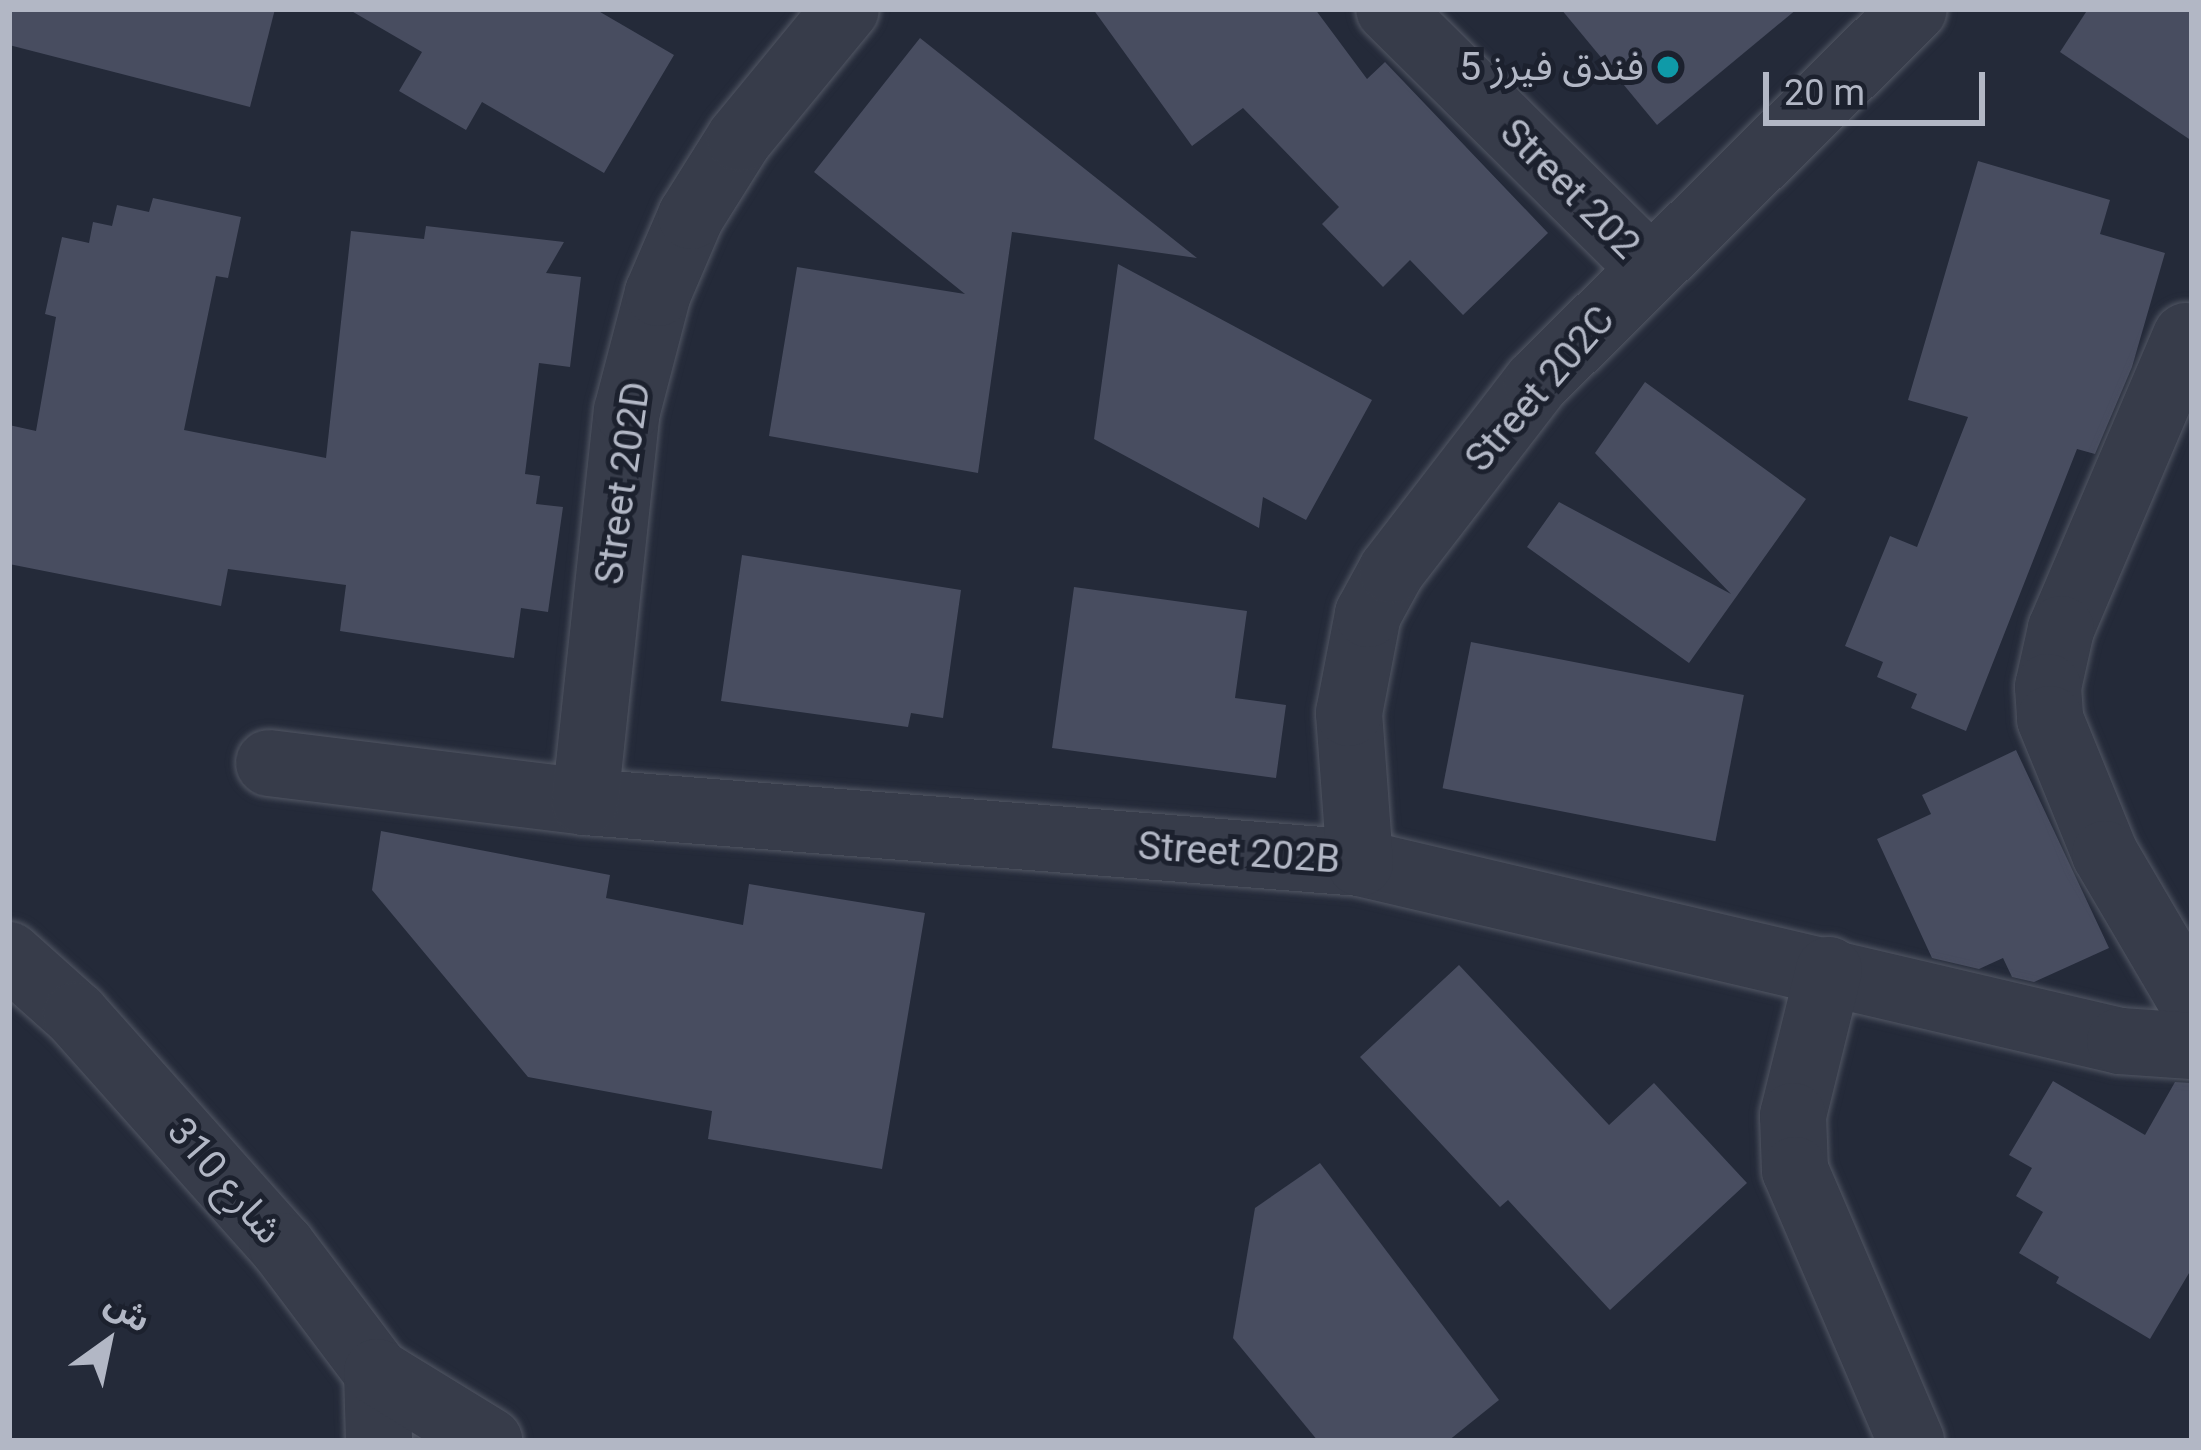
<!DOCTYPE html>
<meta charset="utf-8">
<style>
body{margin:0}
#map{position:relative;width:2201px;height:1450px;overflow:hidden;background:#242a39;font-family:Roboto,"Noto Sans Arabic",sans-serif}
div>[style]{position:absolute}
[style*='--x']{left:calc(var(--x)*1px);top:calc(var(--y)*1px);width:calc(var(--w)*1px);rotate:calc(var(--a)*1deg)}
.building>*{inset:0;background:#484d60;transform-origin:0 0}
.roads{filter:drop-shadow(0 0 3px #525764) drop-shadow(0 0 3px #525764)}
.minor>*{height:66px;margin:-33px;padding:0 33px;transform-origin:33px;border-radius:33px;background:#373c4a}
.dots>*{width:33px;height:33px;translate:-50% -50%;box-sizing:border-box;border:6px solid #1c212e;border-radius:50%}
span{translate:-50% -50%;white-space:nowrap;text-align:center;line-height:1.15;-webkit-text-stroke:10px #1c212e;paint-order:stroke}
.poi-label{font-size:39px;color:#b2b7c5}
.right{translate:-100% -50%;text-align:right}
.street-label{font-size:39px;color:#b2b7c5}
.frame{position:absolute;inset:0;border:12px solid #b2b7c5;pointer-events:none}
.north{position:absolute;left:48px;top:1282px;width:120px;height:120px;-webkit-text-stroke:9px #1c212e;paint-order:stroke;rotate:33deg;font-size:33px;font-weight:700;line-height:48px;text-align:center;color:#b2b7c5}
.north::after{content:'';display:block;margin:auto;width:42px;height:54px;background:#b2b7c5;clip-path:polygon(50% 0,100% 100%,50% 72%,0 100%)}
.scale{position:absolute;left:1763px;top:72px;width:222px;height:54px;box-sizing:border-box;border:6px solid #b2b7c5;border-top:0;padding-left:15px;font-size:36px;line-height:42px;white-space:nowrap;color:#b2b7c5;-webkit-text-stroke:9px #1c212e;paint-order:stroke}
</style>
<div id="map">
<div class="building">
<i style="clip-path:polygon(9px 9px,275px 9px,250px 107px,9px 45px)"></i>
<i style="clip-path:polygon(348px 9px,595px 9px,674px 55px,604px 173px,482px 102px,466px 130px,399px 91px,422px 52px)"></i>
<i style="clip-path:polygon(1093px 9px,1315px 9px,1367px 79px,1385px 62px,1548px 233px,1463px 315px,1410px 260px,1383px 287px,1322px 224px,1339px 207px,1243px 108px,1192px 146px)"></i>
<i style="clip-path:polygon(1561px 9px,1797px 9px,1657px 125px)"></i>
<i style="clip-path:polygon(2088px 9px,2192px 9px,2192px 141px,2060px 52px)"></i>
<i style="clip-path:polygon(920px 38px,1197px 258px,1012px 232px,978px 473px,769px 436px,797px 267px,965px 294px,814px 172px)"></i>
<i style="clip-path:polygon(1978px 161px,2110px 200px,2100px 234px,2165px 253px,2132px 367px,2095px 454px,2077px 449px,1966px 731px,1911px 708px,1917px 694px,1877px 677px,1883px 662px,1845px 646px,1890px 536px,1917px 547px,1968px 417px,1908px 400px)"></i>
<i style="clip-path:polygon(153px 198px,241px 217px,228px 278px,216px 276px,184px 430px,326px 458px,351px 231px,424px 239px,426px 226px,564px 242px,546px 273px,581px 277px,570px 367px,539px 363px,525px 474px,540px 476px,536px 504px,563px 507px,548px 612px,521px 608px,514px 658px,340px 631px,346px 585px,228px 569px,221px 606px,9px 564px,9px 425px,36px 431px,56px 317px,45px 314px,62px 237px,89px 243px,93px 222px,112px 226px,117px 205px,149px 212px)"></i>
<i style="clip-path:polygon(1118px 264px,1372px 400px,1306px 520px,1263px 497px,1259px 528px,1094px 439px)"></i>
<i style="clip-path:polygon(1645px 382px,1806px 499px,1689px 663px,1527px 547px,1559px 502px,1731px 594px,1595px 453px)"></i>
<i style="clip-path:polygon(742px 555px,961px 590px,943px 718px,911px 713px,908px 727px,721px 701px)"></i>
<i style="clip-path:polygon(1074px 587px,1247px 611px,1235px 698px,1286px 705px,1276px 778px,1052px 748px)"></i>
<i style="left:1471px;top:642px;width:278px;height:149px;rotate:11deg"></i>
<i style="clip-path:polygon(2016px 750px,2109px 948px,2034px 982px,2012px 977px,2003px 958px,1979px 969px,1932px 958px,1877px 839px,1931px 814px,1922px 795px)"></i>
<i style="clip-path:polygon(381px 831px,610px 875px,606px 898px,743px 925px,749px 884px,925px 913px,882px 1169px,708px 1139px,712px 1111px,528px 1077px,372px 890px)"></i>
<i style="clip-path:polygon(1459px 965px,1609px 1125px,1654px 1083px,1747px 1183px,1610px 1310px,1508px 1200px,1500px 1207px,1360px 1057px)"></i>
<i style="clip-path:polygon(2053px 1081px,2145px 1135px,2175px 1082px,2192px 1083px,2192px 1268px,2150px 1339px,2056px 1283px,2059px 1277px,2019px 1253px,2043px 1212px,2016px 1196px,2032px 1168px,2009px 1155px)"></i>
<i style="clip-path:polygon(1320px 1163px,1499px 1400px,1448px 1441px,1318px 1441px,1233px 1338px,1255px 1208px)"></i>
</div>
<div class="roads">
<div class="minor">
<i style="--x:1389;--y:9;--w:367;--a:44.7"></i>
<i style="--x:2186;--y:336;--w:319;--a:113.1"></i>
<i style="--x:2061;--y:629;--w:59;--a:102.6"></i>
<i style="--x:2048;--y:687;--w:32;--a:86"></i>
<i style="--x:2050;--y:719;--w:146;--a:67.8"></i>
<i style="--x:2105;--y:854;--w:172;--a:59.6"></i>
<i style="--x:269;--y:763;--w:318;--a:7"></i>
<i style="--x:585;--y:802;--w:777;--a:4.5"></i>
<i style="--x:1360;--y:863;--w:781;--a:13.18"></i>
<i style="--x:2120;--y:1041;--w:72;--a:4"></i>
<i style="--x:585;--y:802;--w:393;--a:-83.9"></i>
<i style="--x:627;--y:411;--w:122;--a:-75.3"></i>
<i style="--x:658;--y:293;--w:84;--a:-66.8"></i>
<i style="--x:691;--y:216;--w:92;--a:-57.9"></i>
<i style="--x:740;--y:138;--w:167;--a:-50.6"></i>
<i style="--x:1360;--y:863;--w:150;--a:-94.2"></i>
<i style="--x:1349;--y:713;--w:101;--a:-79.1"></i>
<i style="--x:1368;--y:614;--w:50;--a:-61.4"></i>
<i style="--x:1392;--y:570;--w:237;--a:-52.4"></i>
<i style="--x:1537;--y:382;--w:530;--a:-44.69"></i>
<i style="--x:9;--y:955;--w:90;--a:41.8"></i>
<i style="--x:76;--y:1015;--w:310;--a:48.3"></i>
<i style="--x:282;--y:1246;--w:158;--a:53"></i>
<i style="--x:377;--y:1372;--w:69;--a:88.3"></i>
<i style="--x:1829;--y:970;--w:150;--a:103.9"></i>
<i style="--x:1793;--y:1116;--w:54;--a:87.9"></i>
<i style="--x:1795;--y:1170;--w:295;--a:66.8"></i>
<i style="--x:377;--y:1372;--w:132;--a:31.6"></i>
</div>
</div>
<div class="dots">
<i style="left:1668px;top:67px;background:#0f9aa8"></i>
</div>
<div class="poi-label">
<span class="right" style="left:1644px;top:67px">فندق فيرز 5</span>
</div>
<div class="street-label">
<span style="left:1570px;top:189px;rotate:45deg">Street 202</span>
<span style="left:1540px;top:389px;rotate:-49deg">Street 202C</span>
<span style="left:623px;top:483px;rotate:-82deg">Street 202D</span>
<span style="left:1239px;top:853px;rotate:4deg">Street 202B</span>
<span style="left:225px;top:1181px;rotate:49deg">شارع 310</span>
</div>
<div class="frame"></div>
<div class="north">ش</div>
<div class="scale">20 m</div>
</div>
